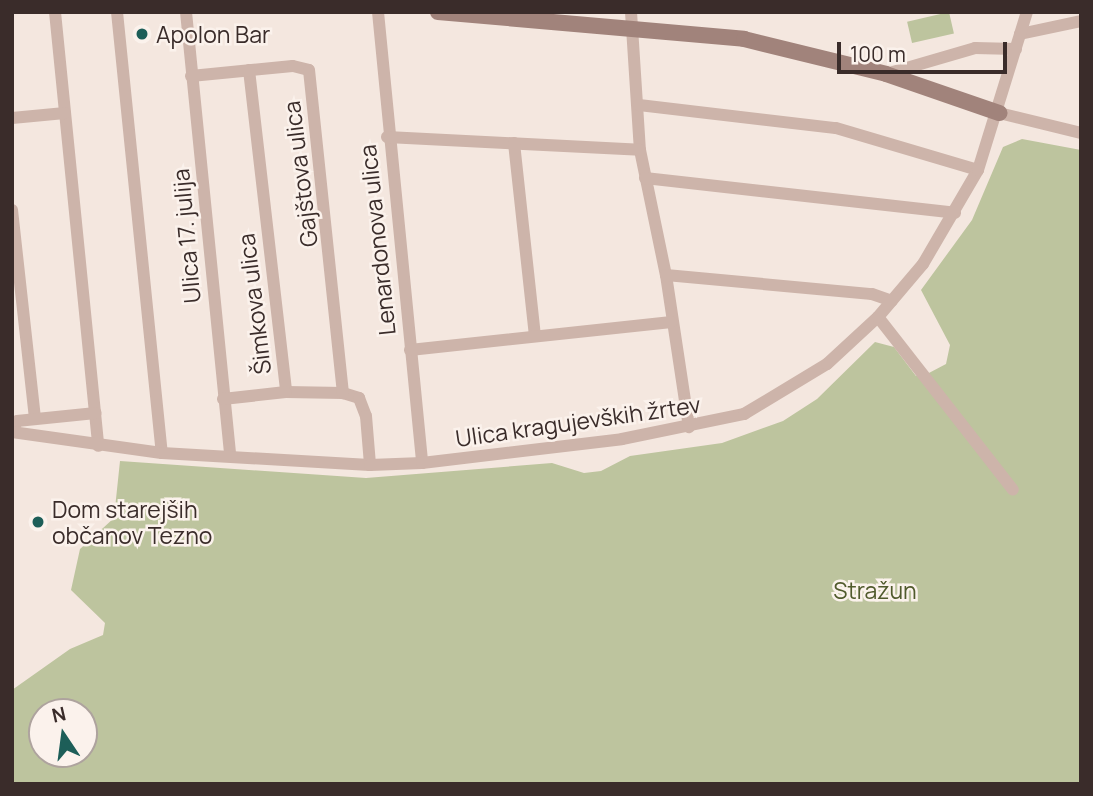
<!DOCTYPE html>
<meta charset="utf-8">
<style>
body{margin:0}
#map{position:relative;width:1093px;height:796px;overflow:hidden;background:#f4e7df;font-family:Manrope,sans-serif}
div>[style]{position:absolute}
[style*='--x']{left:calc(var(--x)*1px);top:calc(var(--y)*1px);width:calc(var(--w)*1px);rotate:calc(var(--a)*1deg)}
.green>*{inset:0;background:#bdc49e;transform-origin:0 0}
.street>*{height:12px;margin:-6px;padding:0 6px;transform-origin:6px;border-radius:6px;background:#cdb4aa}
.secondary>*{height:16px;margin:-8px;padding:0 8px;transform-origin:8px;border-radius:8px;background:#a1837b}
.dots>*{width:19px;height:19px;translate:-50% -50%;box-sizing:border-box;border:4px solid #fbf2ec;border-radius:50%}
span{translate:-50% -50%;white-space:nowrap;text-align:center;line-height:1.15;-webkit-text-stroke:5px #fbf2ec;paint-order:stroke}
.poi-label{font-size:23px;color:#3a2c2a}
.left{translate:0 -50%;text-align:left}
.street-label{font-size:23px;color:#3a2c2a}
.park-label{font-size:23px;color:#505a2c}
.frame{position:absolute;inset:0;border:14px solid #3a2c2a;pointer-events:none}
.north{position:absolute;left:28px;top:698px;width:70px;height:70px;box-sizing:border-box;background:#fbf2ec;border:2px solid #aea39e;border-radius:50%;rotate:347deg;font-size:19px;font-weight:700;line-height:28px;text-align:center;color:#3a2c2a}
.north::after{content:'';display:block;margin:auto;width:24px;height:32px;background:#1d5e58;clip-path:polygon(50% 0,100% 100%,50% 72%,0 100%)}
.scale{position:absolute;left:837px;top:42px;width:170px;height:32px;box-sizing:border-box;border:4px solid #3a2c2a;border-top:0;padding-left:9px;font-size:21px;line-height:24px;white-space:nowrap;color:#3a2c2a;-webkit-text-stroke:5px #fbf2ec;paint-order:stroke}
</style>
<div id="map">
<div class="green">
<i style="left:949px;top:12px;width:22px;height:43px;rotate:77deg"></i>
<i style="clip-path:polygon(evenodd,1022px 139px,1081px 150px,1081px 784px,12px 784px,12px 690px,70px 649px,103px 635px,105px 623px,71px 590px,80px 549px,114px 518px,120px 461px,366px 478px,552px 463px,584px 473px,601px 471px,630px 456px,722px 443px,783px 421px,817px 399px,875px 342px,894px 347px,916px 376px,927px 374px,946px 364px,950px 345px,921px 290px,972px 220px,1003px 147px,1022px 139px,42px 712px,84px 712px,84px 754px,42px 754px,42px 712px)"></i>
</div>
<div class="street">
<i style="--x:55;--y:12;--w:436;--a:84.3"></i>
<i style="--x:117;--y:12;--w:443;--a:84.2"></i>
<i style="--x:186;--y:12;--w:445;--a:84.3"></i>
<i style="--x:378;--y:12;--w:453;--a:84.4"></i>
<i style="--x:631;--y:12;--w:138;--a:86.3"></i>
<i style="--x:640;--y:150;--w:128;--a:78.3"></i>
<i style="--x:666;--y:275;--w:154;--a:81.4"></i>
<i style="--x:1020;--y:34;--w:62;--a:-12"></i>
<i style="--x:249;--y:70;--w:324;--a:83.4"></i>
<i style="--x:286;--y:392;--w:57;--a:1"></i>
<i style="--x:343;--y:393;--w:17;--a:17"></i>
<i style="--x:359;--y:398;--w:19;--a:69"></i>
<i style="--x:366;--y:416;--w:49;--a:85.3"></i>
<i style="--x:886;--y:74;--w:93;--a:-16.3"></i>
<i style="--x:975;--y:48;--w:41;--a:1.4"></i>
<i style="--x:191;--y:76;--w:102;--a:-5.6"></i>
<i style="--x:293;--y:66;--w:16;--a:14"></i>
<i style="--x:309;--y:70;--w:325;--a:84"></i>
<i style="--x:639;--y:105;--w:198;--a:6.7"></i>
<i style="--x:836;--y:128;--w:148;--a:16.5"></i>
<i style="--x:999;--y:113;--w:84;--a:13.7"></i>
<i style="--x:12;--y:118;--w:53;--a:-5.4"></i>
<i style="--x:387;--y:137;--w:253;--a:2.9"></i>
<i style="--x:514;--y:143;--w:193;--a:83.8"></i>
<i style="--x:645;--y:178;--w:312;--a:6.4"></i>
<i style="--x:12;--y:210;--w:210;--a:83.7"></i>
<i style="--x:666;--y:275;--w:207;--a:5.3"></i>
<i style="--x:872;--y:294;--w:21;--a:19"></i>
<i style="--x:878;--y:317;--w:219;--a:52"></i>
<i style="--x:410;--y:350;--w:263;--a:-6.1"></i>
<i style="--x:223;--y:399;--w:63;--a:-6.3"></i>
<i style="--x:12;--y:431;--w:11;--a:-63"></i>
<i style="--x:17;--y:421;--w:79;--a:-5.8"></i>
<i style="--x:12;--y:432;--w:151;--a:8"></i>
<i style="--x:162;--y:453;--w:208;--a:3.3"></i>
<i style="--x:370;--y:465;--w:52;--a:-2.2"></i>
<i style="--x:422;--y:463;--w:201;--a:-6.8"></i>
<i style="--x:622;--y:439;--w:125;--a:-11.6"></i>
<i style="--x:744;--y:414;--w:97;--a:-31.1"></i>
<i style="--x:827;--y:364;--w:69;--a:-42.7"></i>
<i style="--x:878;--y:317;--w:70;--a:-49.7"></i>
<i style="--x:923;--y:264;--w:109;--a:-59.7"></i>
<i style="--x:978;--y:170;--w:165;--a:-72.8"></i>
</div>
<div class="secondary">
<i style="--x:438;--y:12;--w:307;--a:5"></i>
<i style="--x:744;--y:39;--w:146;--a:13.8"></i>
<i style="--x:886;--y:74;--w:120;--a:19"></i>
</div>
<div class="dots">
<i style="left:142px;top:34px;background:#1d5e58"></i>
<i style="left:38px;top:522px;background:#1d5e58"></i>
</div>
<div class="poi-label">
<span class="left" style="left:156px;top:34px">Apolon Bar</span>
<span class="left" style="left:52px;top:522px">Dom starejših<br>občanov Tezno</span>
</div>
<div class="street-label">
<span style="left:300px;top:174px;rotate:-97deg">Gajštova ulica</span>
<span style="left:186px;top:236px;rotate:-95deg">Ulica 17. julija</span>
<span style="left:377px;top:240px;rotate:-96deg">Lenardonova ulica</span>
<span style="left:254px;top:304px;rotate:-97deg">Šimkova ulica</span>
<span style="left:578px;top:421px;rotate:-8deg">Ulica kragujevških žrtev</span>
</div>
<div class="park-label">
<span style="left:875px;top:590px">Stražun</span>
</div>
<div class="frame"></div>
<div class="north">N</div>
<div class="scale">100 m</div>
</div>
